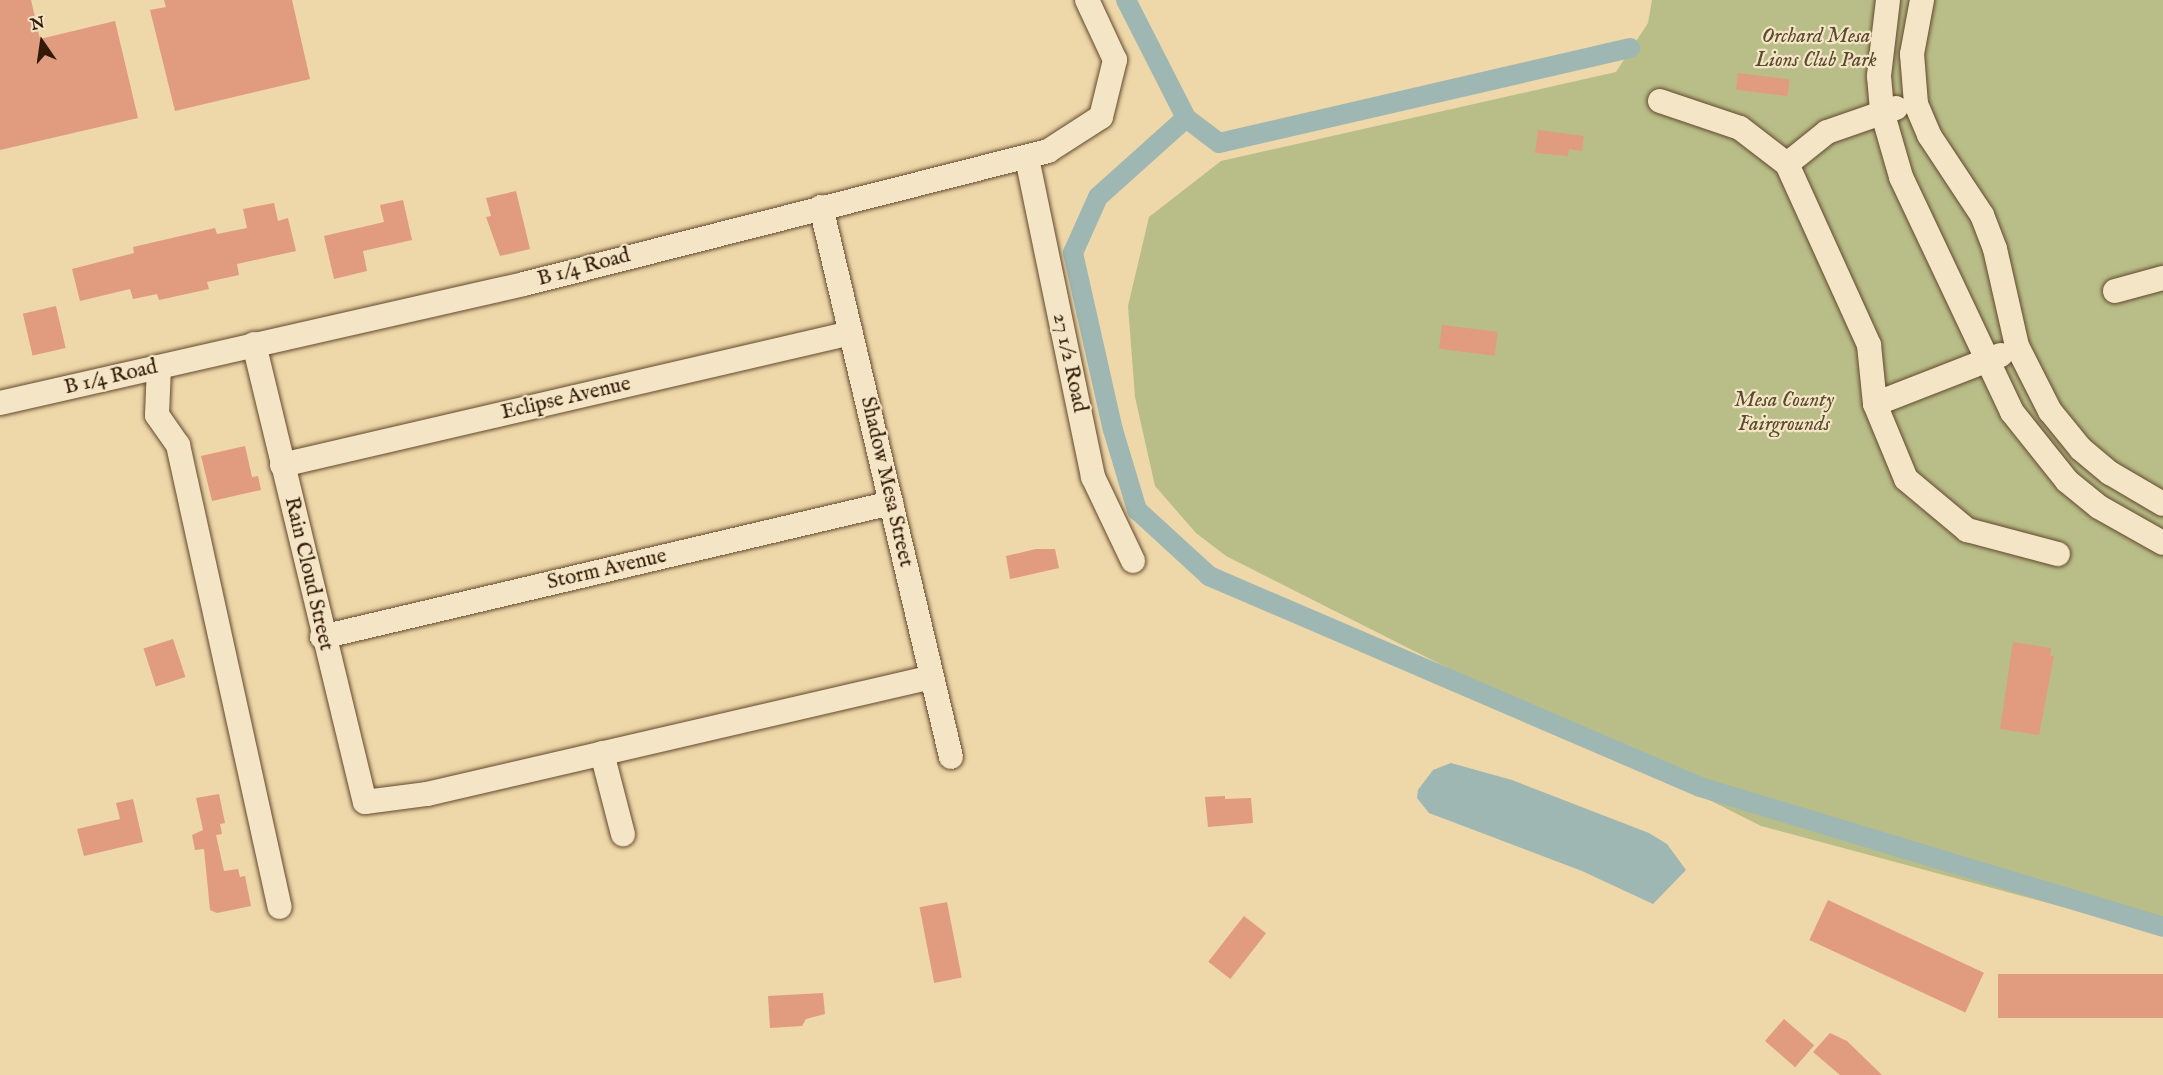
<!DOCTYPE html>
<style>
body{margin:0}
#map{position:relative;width:2163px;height:1075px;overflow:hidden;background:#eed7a8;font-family:"IM FELL English",serif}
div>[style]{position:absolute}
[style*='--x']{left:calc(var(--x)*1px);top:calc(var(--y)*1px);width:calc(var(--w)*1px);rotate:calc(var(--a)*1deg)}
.green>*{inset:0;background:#b9be88}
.water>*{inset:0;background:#9eb7b3}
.canal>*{height:20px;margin:-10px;padding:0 10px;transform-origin:10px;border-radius:10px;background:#9eb7b3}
.building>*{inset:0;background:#e19b7f;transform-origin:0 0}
.roads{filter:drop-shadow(0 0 2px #62492e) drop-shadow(0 0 2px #62492e)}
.minor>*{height:24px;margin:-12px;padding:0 12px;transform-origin:12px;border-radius:12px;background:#f4e5c6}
span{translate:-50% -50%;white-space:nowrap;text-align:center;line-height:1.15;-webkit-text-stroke:4.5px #f4e5c6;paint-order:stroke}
.park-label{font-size:21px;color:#5b4b2d;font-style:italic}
.street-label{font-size:21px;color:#331a06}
.north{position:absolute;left:12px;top:12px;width:60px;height:60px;-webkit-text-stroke:4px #f4e5c6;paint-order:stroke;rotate:347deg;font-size:16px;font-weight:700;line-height:24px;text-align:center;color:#331a06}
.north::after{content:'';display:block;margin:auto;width:21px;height:27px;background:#331a06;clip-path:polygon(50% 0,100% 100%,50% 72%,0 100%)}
</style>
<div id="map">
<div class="green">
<i style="clip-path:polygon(1652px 0,2163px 0,2163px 934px,1761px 826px,1226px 556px,1196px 533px,1155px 486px,1135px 397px,1128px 306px,1149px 217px,1221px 161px,1616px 72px,1648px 23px)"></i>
</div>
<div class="water">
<i style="clip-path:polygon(1451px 763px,1512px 780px,1649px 833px,1667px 844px,1686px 870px,1653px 904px,1582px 871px,1429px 813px,1417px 798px,1418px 790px,1433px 770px)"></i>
</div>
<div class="canal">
<i style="--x:1126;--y:0;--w:132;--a:63"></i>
<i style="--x:1186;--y:118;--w:41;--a:37.1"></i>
<i style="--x:1219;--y:143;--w:422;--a:-13"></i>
<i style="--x:1186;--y:118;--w:118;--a:138.1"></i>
<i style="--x:1098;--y:197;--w:61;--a:114.1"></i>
<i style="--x:1073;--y:253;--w:181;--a:77.3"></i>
<i style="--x:1113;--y:430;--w:84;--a:73.3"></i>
<i style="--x:1137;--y:510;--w:98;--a:42.5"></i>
<i style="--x:1209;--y:576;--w:534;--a:23.25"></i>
<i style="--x:1700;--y:787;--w:484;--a:16.8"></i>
</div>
<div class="building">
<i style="clip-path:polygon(0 0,31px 0,40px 39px,115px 21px,138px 118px,0 150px)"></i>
<i style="clip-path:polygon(164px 0,292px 0,310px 79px,175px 111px,150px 10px,166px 7px)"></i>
<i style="left:1738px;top:73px;width:52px;height:17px;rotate:7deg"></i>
<i style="clip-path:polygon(1538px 130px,1584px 136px,1582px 151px,1569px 149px,1568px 156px,1535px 153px)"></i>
<i style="clip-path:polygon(516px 191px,530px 249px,500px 256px,486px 217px,491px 216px,486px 198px)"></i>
<i style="clip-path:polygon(403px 200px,412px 240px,363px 251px,367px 271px,334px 279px,324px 236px,384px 222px,380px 205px)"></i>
<i style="clip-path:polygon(274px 203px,278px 221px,288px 218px,296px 251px,237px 264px,239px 275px,207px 282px,209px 289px,159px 300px,157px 294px,133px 299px,130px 289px,80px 301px,72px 269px,134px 253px,133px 247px,215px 228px,217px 234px,247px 228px,243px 209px)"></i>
<i style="left:56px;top:306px;width:43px;height:34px;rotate:77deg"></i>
<i style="left:1442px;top:325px;width:56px;height:24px;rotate:7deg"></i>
<i style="clip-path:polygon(245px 446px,252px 477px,258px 476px,261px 490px,212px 501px,201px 456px)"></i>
<i style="clip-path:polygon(1036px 549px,1055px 549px,1059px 568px,1010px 579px,1006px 556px)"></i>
<i style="left:173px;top:639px;width:40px;height:31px;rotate:72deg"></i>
<i style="clip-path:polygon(2013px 642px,2051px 648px,2050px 656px,2054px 656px,2039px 735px,2000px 729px)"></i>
<i style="clip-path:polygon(219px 794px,225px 823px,220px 824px,222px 834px,216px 835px,224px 871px,238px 869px,240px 877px,245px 876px,251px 906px,217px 913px,210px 910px,204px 849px,195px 850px,192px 835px,203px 830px,196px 798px)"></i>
<i style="clip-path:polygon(1225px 796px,1225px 799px,1251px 798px,1253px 823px,1208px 827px,1205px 797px)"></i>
<i style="clip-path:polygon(133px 799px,143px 842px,84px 856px,77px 829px,120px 819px,116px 803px)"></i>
<i style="left:1828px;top:900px;width:172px;height:44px;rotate:25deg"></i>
<i style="left:947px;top:902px;width:77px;height:28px;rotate:79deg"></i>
<i style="left:1244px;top:916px;width:28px;height:58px;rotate:38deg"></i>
<i style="left:2163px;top:974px;width:44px;height:165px;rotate:90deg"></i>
<i style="clip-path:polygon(823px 993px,825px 1014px,806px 1019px,802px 1026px,770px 1028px,768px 996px)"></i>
<i style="left:1784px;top:1019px;width:40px;height:29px;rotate:41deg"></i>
<i style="clip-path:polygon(1830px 1033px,1847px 1041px,1882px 1075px,1840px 1075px,1813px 1052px)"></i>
</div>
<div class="roads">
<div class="minor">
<i style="--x:1888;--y:0;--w:77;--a:96.8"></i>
<i style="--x:1879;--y:76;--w:35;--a:85"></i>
<i style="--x:1882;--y:111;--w:69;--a:73.9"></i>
<i style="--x:1901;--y:177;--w:260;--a:64.7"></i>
<i style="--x:2012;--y:412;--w:88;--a:51.4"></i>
<i style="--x:2067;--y:481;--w:41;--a:39.1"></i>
<i style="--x:2099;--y:507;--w:73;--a:29.4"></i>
<i style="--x:1922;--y:0;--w:55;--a:100.5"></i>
<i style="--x:1912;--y:54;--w:50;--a:85.4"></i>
<i style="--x:1916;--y:104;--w:34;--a:67"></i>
<i style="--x:1929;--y:135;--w:96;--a:56.5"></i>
<i style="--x:1982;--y:215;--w:36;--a:69"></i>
<i style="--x:1995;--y:249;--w:99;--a:77.2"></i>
<i style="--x:2017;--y:346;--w:73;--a:63.1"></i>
<i style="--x:2050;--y:411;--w:49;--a:50.8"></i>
<i style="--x:2081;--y:449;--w:38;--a:40"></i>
<i style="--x:2110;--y:473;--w:61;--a:30.3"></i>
<i style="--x:1660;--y:101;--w:84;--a:18.6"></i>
<i style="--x:1740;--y:128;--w:59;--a:37.5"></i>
<i style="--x:1787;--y:164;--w:199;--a:65.6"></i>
<i style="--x:1869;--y:345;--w:59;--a:84.2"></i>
<i style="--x:1875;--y:404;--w:81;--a:67.5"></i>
<i style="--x:1906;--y:479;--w:80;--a:39.9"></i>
<i style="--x:1967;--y:530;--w:94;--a:14.8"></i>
<i style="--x:1027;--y:158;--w:326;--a:78.3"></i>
<i style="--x:1093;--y:477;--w:93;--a:64.5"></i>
<i style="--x:1787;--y:164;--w:51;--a:-38.7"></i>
<i style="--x:1827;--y:132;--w:73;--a:-19.2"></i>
<i style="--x:821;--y:207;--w:565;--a:76.7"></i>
<i style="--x:2115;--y:291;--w:50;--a:-15.2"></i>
<i style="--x:254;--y:344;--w:471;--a:76.4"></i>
<i style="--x:365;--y:802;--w:63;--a:-7.4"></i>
<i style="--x:427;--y:794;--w:518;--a:-13.04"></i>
<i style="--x:159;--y:367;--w:48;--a:92.4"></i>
<i style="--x:157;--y:415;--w:37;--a:55"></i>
<i style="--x:178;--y:445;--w:473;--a:77.6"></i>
<i style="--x:0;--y:403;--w:537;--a:-12.79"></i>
<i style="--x:524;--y:284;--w:541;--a:-14.24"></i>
<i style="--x:1048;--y:151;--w:63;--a:-32.7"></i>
<i style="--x:1101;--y:117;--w:59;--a:-76.2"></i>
<i style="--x:1115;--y:60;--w:66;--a:-115"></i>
<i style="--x:1875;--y:404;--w:135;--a:-21.3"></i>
<i style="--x:282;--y:465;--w:584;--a:-13.06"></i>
<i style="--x:322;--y:637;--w:585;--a:-13.25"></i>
<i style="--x:602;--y:753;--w:84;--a:75.5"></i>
</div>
</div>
<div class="park-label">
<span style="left:1816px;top:49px">Orchard Mesa<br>Lions Club Park</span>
<span style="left:1784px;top:413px">Mesa County<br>Fairgrounds</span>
</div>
<div class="street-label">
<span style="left:584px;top:268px;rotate:-15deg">B 1/4 Road</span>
<span style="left:1069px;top:363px;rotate:78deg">27 1/2 Road</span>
<span style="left:111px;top:378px;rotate:-13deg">B 1/4 Road</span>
<span style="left:566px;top:399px;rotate:-13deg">Eclipse Avenue</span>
<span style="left:886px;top:482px;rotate:77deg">Shadow Mesa Street</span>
<span style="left:607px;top:570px;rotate:-13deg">Storm Avenue</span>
<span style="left:308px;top:574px;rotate:77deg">Rain Cloud Street</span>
</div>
<div class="north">N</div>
</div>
